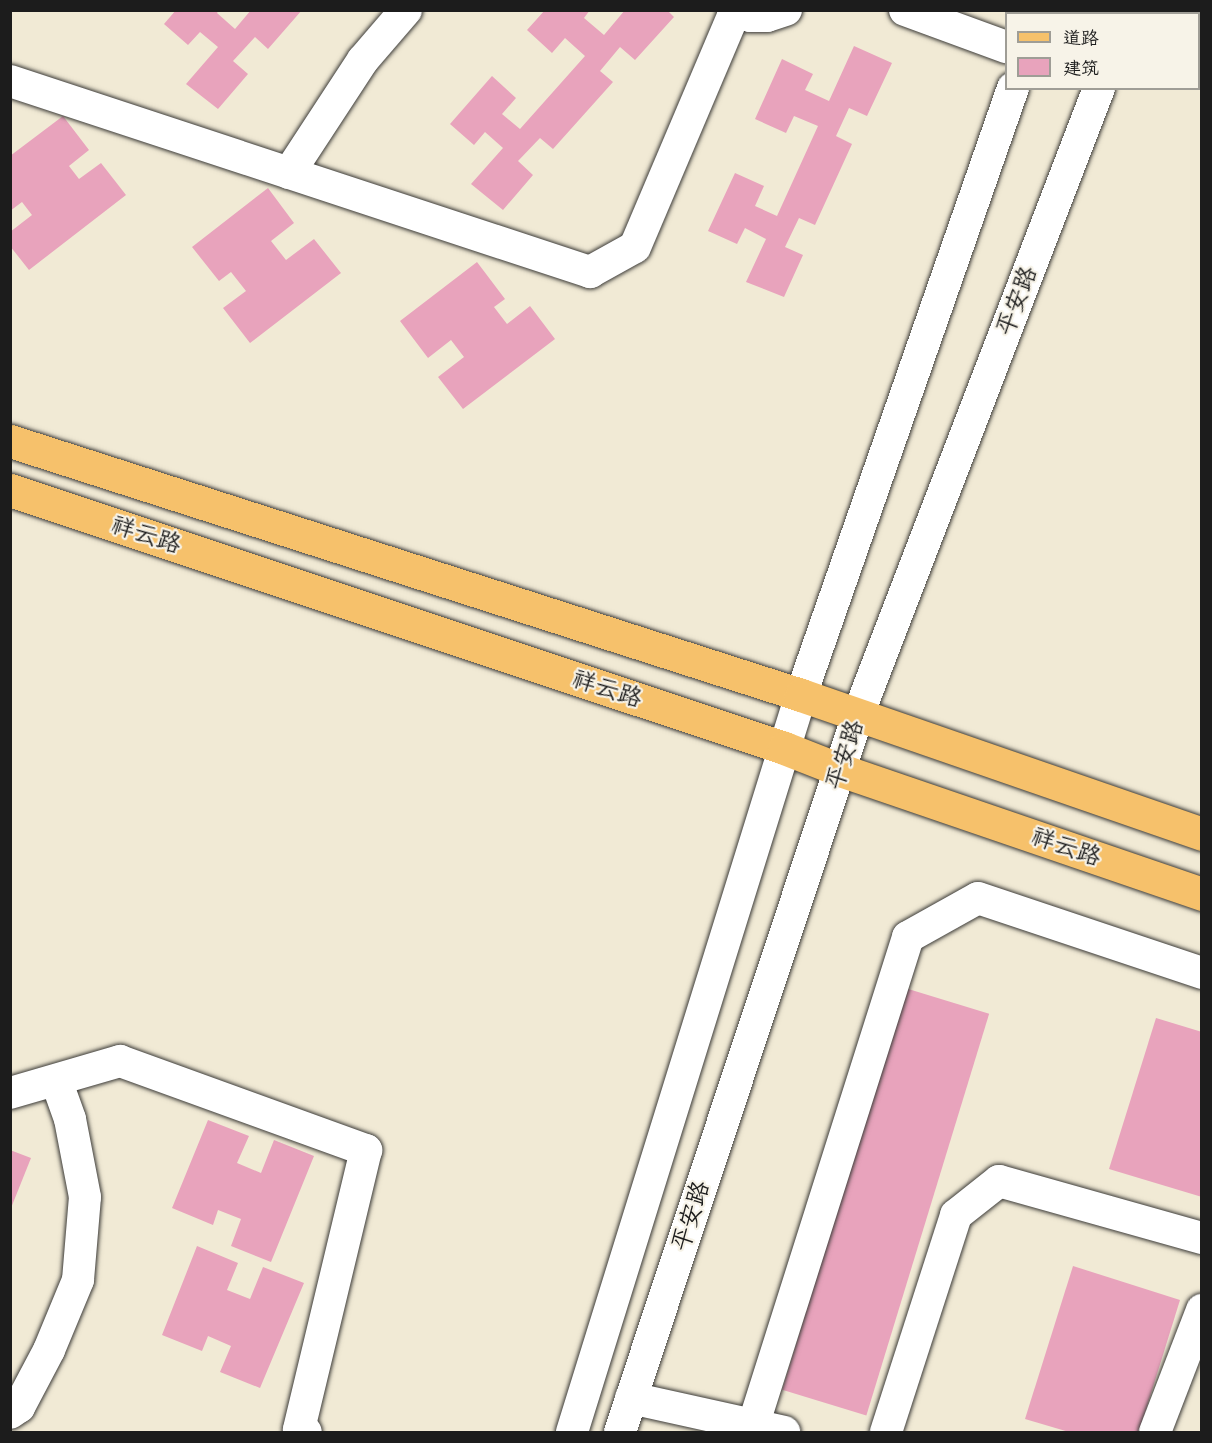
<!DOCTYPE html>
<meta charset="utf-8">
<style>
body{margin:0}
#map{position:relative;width:1212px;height:1443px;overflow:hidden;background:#f1ead5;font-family:Caveat,"LXGW WenKai TC",sans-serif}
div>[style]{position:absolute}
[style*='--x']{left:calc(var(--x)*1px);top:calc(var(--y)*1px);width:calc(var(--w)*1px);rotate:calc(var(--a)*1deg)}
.building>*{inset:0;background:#e8a3bc;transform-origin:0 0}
.roads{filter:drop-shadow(0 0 2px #3c3b38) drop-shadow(0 0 2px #3c3b38)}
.minor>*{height:32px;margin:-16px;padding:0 16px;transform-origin:16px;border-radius:16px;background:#fff}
.major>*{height:33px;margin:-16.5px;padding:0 16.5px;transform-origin:16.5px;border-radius:16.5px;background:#f6c16b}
span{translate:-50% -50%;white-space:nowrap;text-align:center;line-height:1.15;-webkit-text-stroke:4.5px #f7f3e8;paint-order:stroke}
.street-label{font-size:24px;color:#1c1c1c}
.frame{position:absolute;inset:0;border:12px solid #1c1c1c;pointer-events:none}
.legend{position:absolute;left:1005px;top:12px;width:195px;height:78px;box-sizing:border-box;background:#f7f3e8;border:2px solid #9f9d96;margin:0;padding:8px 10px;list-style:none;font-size:18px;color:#1c1c1c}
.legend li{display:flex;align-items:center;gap:12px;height:30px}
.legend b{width:30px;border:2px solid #9f9d96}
</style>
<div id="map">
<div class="building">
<i style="clip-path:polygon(176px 10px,219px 10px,217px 13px,235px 29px,251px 10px,302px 10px,268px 49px,255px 37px,233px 61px,248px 74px,218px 109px,186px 84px,218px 47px,200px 32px,188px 45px,164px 24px)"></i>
<i style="clip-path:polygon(545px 10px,590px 10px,584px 18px,604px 35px,625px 10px,667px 10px,674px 17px,635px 60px,620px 47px,600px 71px,613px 82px,553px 149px,540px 138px,518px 161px,533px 175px,503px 210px,471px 184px,503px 148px,485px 132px,474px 145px,450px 124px,492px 76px,516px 98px,502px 114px,520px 129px,585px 56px,565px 38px,552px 53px,527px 30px)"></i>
<i style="clip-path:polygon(854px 46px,892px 63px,867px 116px,849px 108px,836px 136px,852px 144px,815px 225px,799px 218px,785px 247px,803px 255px,784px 297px,746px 282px,766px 239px,745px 228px,737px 244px,708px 231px,735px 173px,764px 186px,755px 206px,777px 216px,818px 126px,794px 116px,786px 133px,755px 119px,782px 59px,813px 74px,805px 90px,829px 101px)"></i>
<i style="clip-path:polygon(63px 116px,89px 150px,69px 166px,79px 179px,101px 163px,126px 195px,29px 270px,10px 246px,10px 232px,32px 215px,22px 202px,10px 211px,10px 156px)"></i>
<i style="clip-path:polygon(268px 188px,294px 223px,271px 241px,286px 260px,314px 239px,341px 273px,250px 343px,223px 308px,246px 291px,231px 272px,219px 281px,192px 247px)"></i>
<i style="clip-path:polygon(477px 262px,505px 299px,494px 307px,507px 324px,530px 306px,555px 339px,463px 409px,438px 377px,464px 357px,451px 340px,428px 358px,400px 321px)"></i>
<i style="left:905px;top:988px;width:88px;height:420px;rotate:17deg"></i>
<i style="clip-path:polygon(1156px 1018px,1202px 1032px,1202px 1197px,1109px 1169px)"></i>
<i style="clip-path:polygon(208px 1120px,249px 1136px,237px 1163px,261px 1173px,274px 1140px,314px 1156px,271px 1262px,231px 1246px,241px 1219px,218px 1210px,213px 1225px,172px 1208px)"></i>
<i style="clip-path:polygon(10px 1150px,31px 1158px,11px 1208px,10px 1208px)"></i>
<i style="clip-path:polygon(197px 1246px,238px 1263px,227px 1290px,250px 1299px,263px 1267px,304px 1283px,260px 1388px,220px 1372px,231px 1346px,208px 1336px,202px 1351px,162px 1335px)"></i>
<i style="clip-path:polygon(1073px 1266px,1180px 1300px,1139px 1432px,1069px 1432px,1025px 1419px)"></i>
</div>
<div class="roads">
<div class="minor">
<i style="--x:733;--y:10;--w:18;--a:19"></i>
<i style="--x:750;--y:16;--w:17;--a:0"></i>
<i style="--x:767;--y:16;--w:20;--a:-18"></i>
<i style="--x:905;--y:10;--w:108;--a:20.1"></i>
<i style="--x:1041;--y:14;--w:4;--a:-76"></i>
<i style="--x:1128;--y:14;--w:4;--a:-76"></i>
<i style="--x:10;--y:81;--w:611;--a:18.23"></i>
<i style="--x:590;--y:272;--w:51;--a:-29.1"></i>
<i style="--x:635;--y:247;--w:256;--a:-67"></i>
<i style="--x:289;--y:173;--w:135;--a:-56.8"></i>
<i style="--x:363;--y:60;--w:66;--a:-49.3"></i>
<i style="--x:10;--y:1093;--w:115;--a:-16.2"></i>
<i style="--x:120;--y:1061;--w:262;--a:19.9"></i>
<i style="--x:366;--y:1150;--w:288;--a:103.5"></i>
<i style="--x:299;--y:1430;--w:7;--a:16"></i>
<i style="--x:631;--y:1398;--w:157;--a:12.5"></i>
<i style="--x:10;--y:1413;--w:11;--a:-34"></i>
<i style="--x:19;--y:1407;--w:64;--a:-62.2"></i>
<i style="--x:49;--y:1350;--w:76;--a:-67.5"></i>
<i style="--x:78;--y:1280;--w:83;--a:-85.2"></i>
<i style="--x:85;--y:1197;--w:79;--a:-100.9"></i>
<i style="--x:70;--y:1119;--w:41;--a:-109.7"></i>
<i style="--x:753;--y:1426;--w:513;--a:-72.41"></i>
<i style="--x:908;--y:937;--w:80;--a:-29.1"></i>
<i style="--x:978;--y:898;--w:236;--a:18.5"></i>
<i style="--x:572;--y:1432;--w:772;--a:-72.74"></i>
<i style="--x:801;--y:695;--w:643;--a:-70.75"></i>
<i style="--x:620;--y:1432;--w:755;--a:-71.64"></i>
<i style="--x:858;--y:715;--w:672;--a:-68.97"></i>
<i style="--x:886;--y:1432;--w:228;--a:-72.1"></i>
<i style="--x:956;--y:1215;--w:55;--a:-38.3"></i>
<i style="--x:999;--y:1181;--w:211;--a:15.7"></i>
<i style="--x:1155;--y:1432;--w:131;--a:-68.9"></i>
</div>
<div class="major">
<i style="--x:10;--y:441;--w:831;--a:17.8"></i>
<i style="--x:801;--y:695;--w:424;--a:19.1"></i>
<i style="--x:10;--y:490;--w:816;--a:18.43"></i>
<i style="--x:784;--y:748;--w:60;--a:21.4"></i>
<i style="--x:840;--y:770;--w:383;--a:18.9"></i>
</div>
</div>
<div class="street-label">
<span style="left:1017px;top:301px;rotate:-69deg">平安路</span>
<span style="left:146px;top:535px;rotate:18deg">祥云路</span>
<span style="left:607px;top:689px;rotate:18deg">祥云路</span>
<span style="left:845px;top:755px;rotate:-72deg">平安路</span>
<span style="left:1066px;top:847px;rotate:19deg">祥云路</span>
<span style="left:691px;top:1216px;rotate:-72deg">平安路</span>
</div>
<div class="frame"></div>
<ul class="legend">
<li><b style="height:8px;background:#f6c16b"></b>道路</li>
<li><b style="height:16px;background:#e8a3bc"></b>建筑</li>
</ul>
</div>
